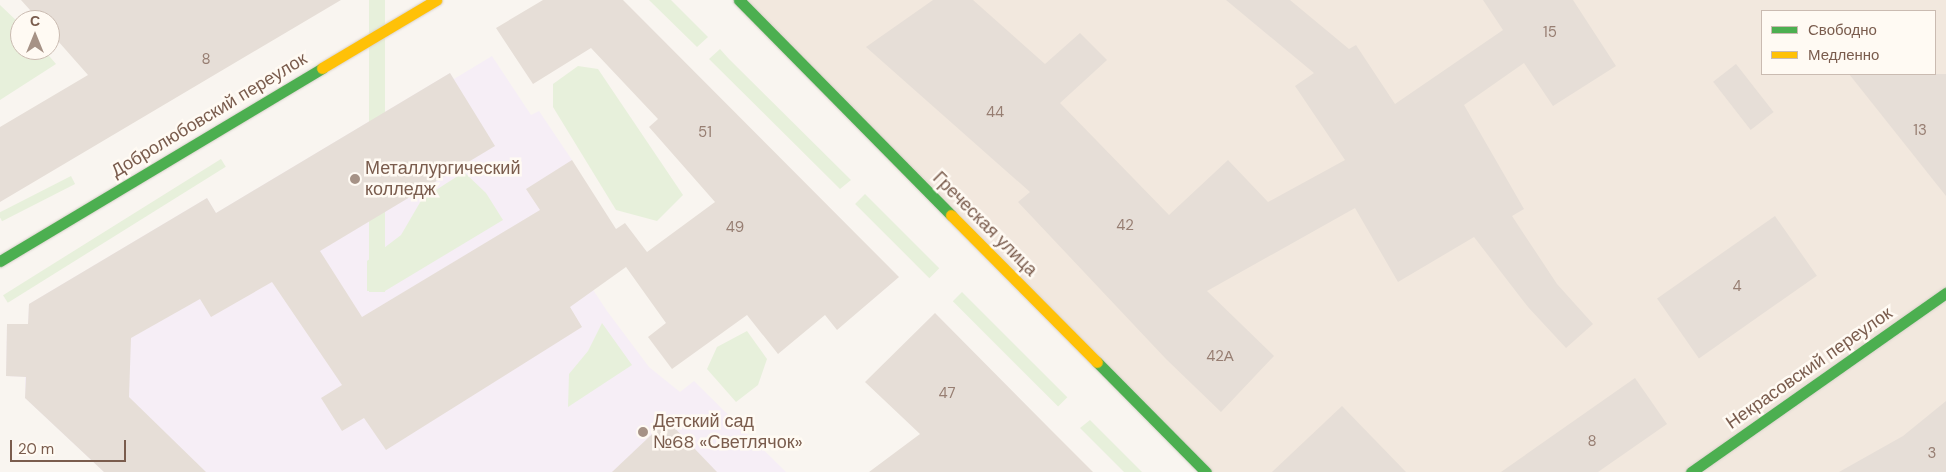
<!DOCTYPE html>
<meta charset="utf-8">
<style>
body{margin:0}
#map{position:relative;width:1946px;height:472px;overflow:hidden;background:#f9f5f0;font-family:"DM Sans",sans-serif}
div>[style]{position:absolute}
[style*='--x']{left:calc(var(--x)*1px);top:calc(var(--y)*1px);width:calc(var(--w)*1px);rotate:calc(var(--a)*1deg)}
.residential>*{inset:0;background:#f2e8de}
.education>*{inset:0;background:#f6eef6}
.green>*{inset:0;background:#e7f0db;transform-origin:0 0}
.building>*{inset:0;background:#e6ded7;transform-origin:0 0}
.roads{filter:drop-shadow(0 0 1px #d9d2cb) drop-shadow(0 0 1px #d9d2cb)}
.fast>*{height:11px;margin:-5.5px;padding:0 5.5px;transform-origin:5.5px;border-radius:5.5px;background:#4caf50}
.slow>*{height:11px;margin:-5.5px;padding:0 5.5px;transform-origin:5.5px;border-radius:5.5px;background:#ffc107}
.dots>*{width:14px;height:14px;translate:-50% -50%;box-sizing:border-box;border:2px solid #fffaf3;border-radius:50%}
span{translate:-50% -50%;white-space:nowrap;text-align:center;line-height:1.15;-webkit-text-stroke:5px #fffaf3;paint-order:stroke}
.number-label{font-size:15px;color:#977e72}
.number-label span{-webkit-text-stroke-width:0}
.street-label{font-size:18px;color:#7a5c4d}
.poi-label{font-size:18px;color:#7a5c4d}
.left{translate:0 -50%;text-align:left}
.legend{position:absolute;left:1761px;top:10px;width:175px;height:65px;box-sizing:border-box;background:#fffaf3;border:1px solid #cabbb1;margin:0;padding:6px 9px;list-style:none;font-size:15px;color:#7a5c4d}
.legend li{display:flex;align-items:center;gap:10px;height:25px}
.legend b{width:25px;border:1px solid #cabbb1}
.north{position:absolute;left:10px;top:10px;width:50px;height:50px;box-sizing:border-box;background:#fffaf3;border:1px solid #cabbb1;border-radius:50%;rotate:0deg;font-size:14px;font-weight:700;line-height:20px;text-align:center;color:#7a5c4d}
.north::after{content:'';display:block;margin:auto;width:18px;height:22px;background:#a69286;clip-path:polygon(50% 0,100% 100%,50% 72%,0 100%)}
.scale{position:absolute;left:10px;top:440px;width:116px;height:22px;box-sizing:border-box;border:2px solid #7a5c4d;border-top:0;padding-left:6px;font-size:15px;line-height:18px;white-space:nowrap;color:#7a5c4d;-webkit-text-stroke:4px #fffaf3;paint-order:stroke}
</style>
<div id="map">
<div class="residential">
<i style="clip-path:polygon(evenodd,739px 0,1946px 0,1946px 472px,1206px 472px,739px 0,1762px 11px,1935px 11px,1935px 74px,1762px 74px,1762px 11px)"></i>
</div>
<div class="education">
<i style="clip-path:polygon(492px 56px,531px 115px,539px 111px,572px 160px,559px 238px,607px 311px,649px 367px,680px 392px,694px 381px,786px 472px,104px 472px,25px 398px,25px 377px,6px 376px,7px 324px,28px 324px,29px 304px,207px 198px,216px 213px,450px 73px,454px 79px)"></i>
</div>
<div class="green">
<i style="left:369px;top:0;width:16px;height:292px"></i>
<i style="clip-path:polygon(649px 0,671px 0,708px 37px,697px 47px)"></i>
<i style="clip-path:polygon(0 5px,20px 24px,20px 50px,44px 50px,56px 64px,0 100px)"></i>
<i style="clip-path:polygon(720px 49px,729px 59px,851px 180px,840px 189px,709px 59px)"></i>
<i style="clip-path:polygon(578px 66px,598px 69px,683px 195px,657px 221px,616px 210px,553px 107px,553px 84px)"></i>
<i style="left:221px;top:159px;width:9px;height:257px;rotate:58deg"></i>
<i style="clip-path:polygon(464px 172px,486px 193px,503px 220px,385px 291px,367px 291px,367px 261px,401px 235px,422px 199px)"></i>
<i style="left:71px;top:176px;width:9px;height:82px;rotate:63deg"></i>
<i style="left:865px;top:194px;width:105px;height:14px;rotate:45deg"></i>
<i style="left:962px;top:292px;width:149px;height:13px;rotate:45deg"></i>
<i style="clip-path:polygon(602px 323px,632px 365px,568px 407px,569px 374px,588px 351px)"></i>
<i style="clip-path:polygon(747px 331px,767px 359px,758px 385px,736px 402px,707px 369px,717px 347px)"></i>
<i style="clip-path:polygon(1090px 420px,1142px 472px,1124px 472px,1080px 428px)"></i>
</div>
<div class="building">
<i style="clip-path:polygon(21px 0,341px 0,0 202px,0 127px,88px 75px,50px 32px,50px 20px,39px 20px)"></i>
<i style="clip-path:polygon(543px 0,623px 0,899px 277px,837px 330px,825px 315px,778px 354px,747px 315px,672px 369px,648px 337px,666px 323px,626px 267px,570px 307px,582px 327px,386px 450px,364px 418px,342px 431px,321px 398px,342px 385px,272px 282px,211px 317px,200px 299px,131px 338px,129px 397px,206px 472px,104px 472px,25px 398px,26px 377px,6px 376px,7px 324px,28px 324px,29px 304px,207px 198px,216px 213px,450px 73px,495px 146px,320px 251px,362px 317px,540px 210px,526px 189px,572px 160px,616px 229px,625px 223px,647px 252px,715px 202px,649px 127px,658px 119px,591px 48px,533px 84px,496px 28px)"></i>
<i style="clip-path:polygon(933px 0,973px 0,1045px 64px,1080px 33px,1107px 60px,1060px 103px,1169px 215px,1228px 160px,1268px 202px,1345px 160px,1295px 86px,1314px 73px,1226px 0,1290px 0,1349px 49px,1356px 45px,1395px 104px,1503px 30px,1483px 0,1573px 0,1616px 66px,1553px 106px,1524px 63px,1464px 105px,1524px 209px,1512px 216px,1557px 284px,1593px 324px,1566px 348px,1528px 307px,1474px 237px,1398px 282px,1355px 208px,1207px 291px,1274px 356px,1221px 412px,1166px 359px,1018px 202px,1030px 192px,866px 47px)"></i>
<i style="left:1736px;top:64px;width:61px;height:29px;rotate:52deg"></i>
<i style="clip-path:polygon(1849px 74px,1946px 74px,1946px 196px)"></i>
<i style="left:1775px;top:216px;width:73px;height:144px;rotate:55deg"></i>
<i style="clip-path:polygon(935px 313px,1049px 428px,1093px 472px,869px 472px,920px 434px,865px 382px)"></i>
<i style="clip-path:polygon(1635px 378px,1667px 424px,1598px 472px,1501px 472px)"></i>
<i style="clip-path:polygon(1946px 401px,1946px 472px,1839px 472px,1903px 436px)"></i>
<i style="clip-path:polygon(1342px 406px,1406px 472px,1272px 472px)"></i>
<i style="clip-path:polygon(667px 420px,717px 472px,612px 472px)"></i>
</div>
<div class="roads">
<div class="fast">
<i style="--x:739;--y:0;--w:302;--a:45.4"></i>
<i style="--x:0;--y:261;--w:375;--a:-30.9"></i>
<i style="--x:1097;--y:362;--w:155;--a:45.3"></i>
<i style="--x:1691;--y:472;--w:312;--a:-35.1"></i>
</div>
<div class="slow">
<i style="--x:322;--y:68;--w:133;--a:-30.8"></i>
<i style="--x:951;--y:215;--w:207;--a:45.2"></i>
</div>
</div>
<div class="dots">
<i style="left:355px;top:179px;background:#a69286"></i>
<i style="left:643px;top:432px;background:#a69286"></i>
</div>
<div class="number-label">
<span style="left:1550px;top:33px">15</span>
<span style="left:206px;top:60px">8</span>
<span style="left:995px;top:113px">44</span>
<span style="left:1920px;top:131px">13</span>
<span style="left:705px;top:133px">51</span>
<span style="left:1125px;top:226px">42</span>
<span style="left:735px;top:228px">49</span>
<span style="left:1737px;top:287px">4</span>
<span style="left:1220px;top:357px">42А</span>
<span style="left:947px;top:394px">47</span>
<span style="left:1592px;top:442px">8</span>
<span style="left:1932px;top:454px">3</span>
</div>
<div class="street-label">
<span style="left:209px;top:115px;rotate:-31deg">Добролюбовский переулок</span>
<span style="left:985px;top:224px;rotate:45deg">Греческая улица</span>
<span style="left:1809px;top:368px;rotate:-35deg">Некрасовский переулок</span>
</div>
<div class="poi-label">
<span class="left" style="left:365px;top:179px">Металлургический<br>колледж</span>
<span class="left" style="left:653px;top:432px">Детский сад<br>№68 «Светлячок»</span>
</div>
<ul class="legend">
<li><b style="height:6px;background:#4caf50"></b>Свободно</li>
<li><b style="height:6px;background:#ffc107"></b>Медленно</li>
</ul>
<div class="north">С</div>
<div class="scale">20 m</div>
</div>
